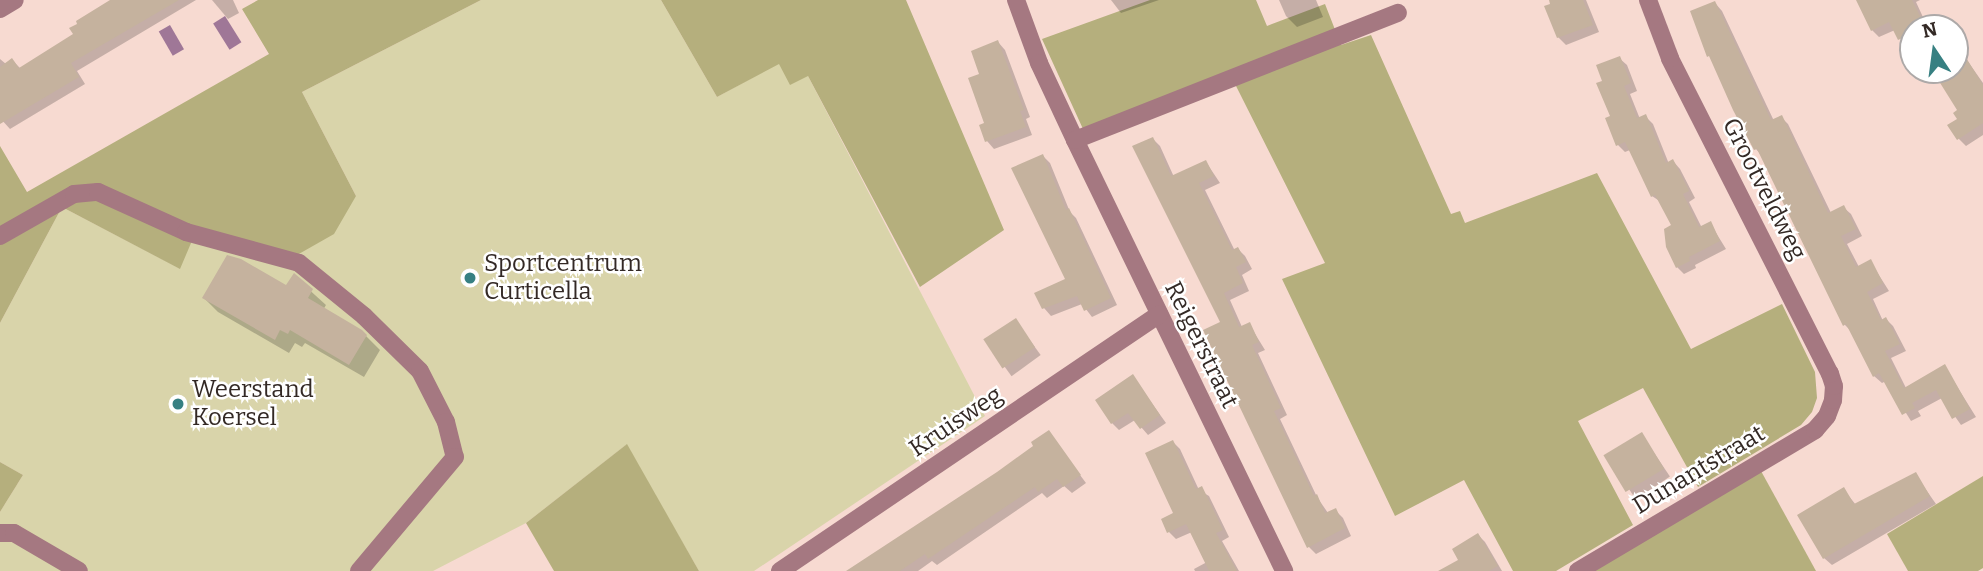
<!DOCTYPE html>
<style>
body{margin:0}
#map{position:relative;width:1983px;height:571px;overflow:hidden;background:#f7dad1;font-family:Bitter,serif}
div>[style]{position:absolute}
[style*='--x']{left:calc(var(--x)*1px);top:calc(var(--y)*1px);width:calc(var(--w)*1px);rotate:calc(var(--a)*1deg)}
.green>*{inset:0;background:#d9d4aa}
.forest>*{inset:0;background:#b5af7d}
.water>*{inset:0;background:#9f7797;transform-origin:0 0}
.shadow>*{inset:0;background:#0003;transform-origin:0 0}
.building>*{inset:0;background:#c5b29e;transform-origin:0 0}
.minor>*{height:18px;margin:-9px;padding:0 9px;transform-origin:9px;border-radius:9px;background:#a57881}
.dots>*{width:19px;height:19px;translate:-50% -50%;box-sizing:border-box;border:4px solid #fff;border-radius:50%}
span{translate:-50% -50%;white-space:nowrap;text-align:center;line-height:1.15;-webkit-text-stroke:5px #fff;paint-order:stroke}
.street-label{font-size:24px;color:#332925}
.poi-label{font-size:24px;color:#332925}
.left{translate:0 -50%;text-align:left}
.north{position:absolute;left:1899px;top:14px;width:70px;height:70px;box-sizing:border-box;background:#fff;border:2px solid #ada9a8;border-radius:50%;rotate:347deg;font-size:19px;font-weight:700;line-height:28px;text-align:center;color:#332925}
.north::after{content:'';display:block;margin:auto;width:24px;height:32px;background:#378082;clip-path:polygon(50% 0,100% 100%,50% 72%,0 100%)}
</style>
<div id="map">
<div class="green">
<i style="clip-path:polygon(481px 0,661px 0,717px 97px,779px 63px,808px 76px,985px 416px,754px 571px,699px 571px,626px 445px,526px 523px,433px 571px,0 571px,0 512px,23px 475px,0 462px,0 323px,62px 207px,179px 268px,197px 229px,356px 196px,302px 92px)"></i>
</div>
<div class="forest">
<i style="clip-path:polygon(258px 0,481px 0,302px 92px,356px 196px,334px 234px,290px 259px,197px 229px,180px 269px,62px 207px,0 323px,0 146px,27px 192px,269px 54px,242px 9px)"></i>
<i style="clip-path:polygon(661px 0,906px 0,1004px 230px,920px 287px,808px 76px,790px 85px,779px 64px,717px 97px)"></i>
<i style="clip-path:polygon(1150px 0,1256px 0,1267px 26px,1325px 4px,1341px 45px,1371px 35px,1451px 214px,1460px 211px,1465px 223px,1597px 173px,1691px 349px,1782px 304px,1815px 372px,1817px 398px,1812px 412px,1801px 425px,1698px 487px,1643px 388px,1578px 421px,1633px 525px,1556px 571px,1513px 571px,1464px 480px,1395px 516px,1282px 279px,1325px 263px,1234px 82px,1088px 140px,1042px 39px)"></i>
<i style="clip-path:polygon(627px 444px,699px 571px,554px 571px,526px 523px)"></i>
<i style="clip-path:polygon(0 462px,23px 475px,0 512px)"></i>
<i style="clip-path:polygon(1761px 471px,1816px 571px,1592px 571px)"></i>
<i style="clip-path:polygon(1983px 476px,1983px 568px,1978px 571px,1908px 571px,1887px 534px)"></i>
</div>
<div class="water">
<i style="left:225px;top:16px;width:31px;height:14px;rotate:58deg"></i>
<i style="left:170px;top:25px;width:28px;height:13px;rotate:60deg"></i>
</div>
<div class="shadow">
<i style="clip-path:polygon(114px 0,196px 0,77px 71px,85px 84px,10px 129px,0 118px,0 59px,6px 64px,12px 60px,21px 69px,75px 35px)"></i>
<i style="clip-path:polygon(212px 0,233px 0,239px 13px,228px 19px)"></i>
<i style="clip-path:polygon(1111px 0,1159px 0,1121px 13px)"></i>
<i style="clip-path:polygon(1279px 0,1316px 0,1323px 17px,1297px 27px,1286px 16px)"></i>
<i style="clip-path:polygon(1550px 0,1586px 0,1599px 32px,1566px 45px,1558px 37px)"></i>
<i style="clip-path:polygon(1858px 0,1920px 0,1916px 2px,1928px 28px,1913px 28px,1913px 44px,1907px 46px,1895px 30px,1879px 37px,1872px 30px)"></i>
<i style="clip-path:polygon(1715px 3px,1722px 11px,1774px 121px,1781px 117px,1788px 124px,1831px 213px,1843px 207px,1851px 214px,1862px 236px,1847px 244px,1859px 267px,1870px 261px,1889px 291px,1873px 299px,1883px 321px,1886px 319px,1893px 326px,1906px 351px,1891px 358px,1906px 388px,1945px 367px,1976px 417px,1961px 425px,1942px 398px,1918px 411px,1921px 416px,1911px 421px,1886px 381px,1882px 383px,1874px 376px,1852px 332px,1845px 325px,1762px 156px,1756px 149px)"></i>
<i style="clip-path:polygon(998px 42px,1005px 50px,1030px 117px,1026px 119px,1032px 135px,994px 149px,987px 141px,982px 75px)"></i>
<i style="clip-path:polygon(1957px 46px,1983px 83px,1983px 135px,1966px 146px,1959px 139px,1959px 110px,1933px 70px,1955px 70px)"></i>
<i style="clip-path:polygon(1619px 58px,1627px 65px,1637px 91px,1630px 94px,1640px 119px,1645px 116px,1653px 124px,1669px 164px,1673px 161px,1680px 169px,1695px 198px,1689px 202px,1702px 228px,1710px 223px,1726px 249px,1695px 265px,1696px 268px,1684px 274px,1677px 267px,1674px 226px,1661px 202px,1652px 196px,1630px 150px,1625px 152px,1618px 145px,1604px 82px)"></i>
<i style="clip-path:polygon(1153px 139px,1160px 146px,1174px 177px,1206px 162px,1220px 183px,1205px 190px,1235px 251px,1238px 249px,1245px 256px,1252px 269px,1242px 275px,1249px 291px,1230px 300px,1242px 327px,1249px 324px,1265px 350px,1258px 353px,1287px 415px,1280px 419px,1317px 497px,1328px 513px,1335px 510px,1343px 518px,1351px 536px,1316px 554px,1309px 547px)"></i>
<i style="clip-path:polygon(1043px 156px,1050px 163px,1070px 212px,1076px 218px,1117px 305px,1092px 317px,1082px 304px,1051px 316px,1044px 308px,1067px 280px)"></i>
<i style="clip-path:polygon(294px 276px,326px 305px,323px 310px,366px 336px,380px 350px,364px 377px,305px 343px,302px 347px,295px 343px,289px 353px,218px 312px,204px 298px,286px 287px)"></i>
<i style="left:1016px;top:321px;width:42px;height:36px;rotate:54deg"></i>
<i style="clip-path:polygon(1133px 377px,1166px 423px,1148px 435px,1135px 420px,1119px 430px,1112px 423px)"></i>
<i style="clip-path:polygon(1048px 432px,1086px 483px,1072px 493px,1064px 486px,1047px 498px,1042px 493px,937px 565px,932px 561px,918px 571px,850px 571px,998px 473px,1036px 446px)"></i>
<i style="left:1642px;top:435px;width:50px;height:41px;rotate:56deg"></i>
<i style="clip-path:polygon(1173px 442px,1180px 449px,1199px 490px,1209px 496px,1229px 537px,1222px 541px,1239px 571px,1195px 571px,1194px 569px,1207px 562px,1192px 532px,1176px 539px,1169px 532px,1175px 514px)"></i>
<i style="clip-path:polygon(1915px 474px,1936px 504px,1832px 565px,1824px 558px,1844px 490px,1856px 505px)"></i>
<i style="clip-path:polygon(1478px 535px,1485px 542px,1502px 571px,1457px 571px,1460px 560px)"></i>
</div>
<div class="building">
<i style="clip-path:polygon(110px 0,179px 0,71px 63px,79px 77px,0 124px,0 67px,12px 58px,19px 68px,73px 34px,69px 28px,77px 24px,76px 21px)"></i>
<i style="clip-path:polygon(1549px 0,1583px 0,1593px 25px,1557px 38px,1544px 6px,1550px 4px)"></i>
<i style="clip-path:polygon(1856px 0,1912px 0,1926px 28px,1913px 28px,1913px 33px,1898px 40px,1889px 22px,1871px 31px)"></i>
<i style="clip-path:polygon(1715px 1px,1771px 120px,1782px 115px,1828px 213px,1844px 205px,1856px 229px,1841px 236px,1856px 267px,1871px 259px,1883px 283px,1867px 292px,1881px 320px,1886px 317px,1900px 344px,1885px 351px,1904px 388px,1945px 364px,1970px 409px,1952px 419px,1936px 390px,1912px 403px,1915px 408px,1902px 415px,1879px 373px,1873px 377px,1846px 324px,1843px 326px,1757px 149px,1754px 150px,1733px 110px,1709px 56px,1707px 57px,1690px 11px)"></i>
<i style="clip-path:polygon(998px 40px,1024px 110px,1020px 111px,1026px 127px,985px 142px,979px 125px,984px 123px,968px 78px,979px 74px,971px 51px)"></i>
<i style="clip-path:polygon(1955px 40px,1983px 85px,1983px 123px,1957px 140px,1947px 125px,1957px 119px,1953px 113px,1957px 110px,1932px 70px,1955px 70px)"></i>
<i style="clip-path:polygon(1620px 56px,1631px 83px,1624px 86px,1637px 118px,1646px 114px,1666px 163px,1673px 159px,1689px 191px,1683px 194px,1699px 227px,1711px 221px,1720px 241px,1689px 257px,1690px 261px,1676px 268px,1666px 247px,1664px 229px,1671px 225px,1655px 195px,1651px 197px,1625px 142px,1616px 146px,1605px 118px,1610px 116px,1596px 83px,1602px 81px,1596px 65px)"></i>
<i style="clip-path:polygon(1153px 137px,1171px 176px,1206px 160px,1214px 176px,1199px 183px,1232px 250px,1238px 247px,1246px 262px,1236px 267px,1243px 283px,1224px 293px,1239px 327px,1250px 322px,1259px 342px,1252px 345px,1281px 408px,1274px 411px,1314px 496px,1317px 494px,1325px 513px,1336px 508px,1345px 528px,1307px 548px,1203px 330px,1220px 322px,1132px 146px)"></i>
<i style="clip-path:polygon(1043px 154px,1066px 210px,1069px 208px,1111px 298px,1084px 311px,1077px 296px,1042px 309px,1034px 293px,1065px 279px,1011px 168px)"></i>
<i style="clip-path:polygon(227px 255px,241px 259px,286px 285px,294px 273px,313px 289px,308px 298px,362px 330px,367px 335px,349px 365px,290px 330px,288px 334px,280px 330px,275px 340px,202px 298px)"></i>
<i style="left:1016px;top:318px;width:35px;height:39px;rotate:57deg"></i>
<i style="clip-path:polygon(1133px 374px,1160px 415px,1140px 429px,1128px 413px,1111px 424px,1095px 400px)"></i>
<i style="clip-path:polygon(1049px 430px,1081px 475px,1063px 487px,1057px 479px,1038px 492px,1035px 487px,928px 559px,925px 554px,900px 571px,846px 571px,997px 472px,1033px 446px,1031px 442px)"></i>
<i style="left:1642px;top:432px;width:43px;height:45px;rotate:59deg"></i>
<i style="clip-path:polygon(1173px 440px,1196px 489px,1202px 486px,1223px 530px,1216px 533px,1237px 571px,1209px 571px,1186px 524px,1167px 533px,1161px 519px,1173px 513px,1145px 453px)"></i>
<i style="clip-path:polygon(1916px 472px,1930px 496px,1823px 559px,1797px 515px,1844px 487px,1854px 504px)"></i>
<i style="clip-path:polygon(1478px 533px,1498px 566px,1489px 571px,1438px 571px,1458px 560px,1452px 549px)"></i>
</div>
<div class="minor">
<i style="--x:1016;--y:0;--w:67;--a:69.9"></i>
<i style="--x:1039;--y:63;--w:85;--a:64.9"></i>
<i style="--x:1075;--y:140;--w:479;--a:64.1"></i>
<i style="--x:0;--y:9;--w:17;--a:-31"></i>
<i style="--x:1075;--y:140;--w:347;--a:-21.5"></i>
<i style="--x:0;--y:236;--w:85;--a:-29.6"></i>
<i style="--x:74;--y:194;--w:24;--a:-5"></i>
<i style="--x:98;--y:192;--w:97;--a:24.4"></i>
<i style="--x:186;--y:232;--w:117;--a:15.3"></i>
<i style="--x:299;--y:263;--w:84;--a:39.2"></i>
<i style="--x:364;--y:316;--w:78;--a:44.5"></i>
<i style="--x:420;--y:371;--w:57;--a:63"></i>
<i style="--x:446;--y:422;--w:36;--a:76"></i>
<i style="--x:455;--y:457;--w:149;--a:130.1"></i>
<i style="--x:0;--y:533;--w:14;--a:0"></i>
<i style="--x:14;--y:533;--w:75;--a:30.3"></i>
<i style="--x:780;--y:571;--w:458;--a:-34.1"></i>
<i style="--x:1578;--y:571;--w:276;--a:-30.7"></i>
<i style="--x:1815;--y:430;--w:18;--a:-49"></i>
<i style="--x:1827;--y:416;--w:17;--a:-69"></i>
<i style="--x:1833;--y:400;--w:14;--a:-86"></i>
<i style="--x:1834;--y:386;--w:13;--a:-108"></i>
<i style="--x:1830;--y:374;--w:354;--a:-116.9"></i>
<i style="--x:1670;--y:58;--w:62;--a:-110.8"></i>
</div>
<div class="dots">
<i style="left:470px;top:278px;background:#378082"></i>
<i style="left:178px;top:404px;background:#378082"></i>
</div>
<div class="street-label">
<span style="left:1764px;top:189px;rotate:63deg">Grootveldweg</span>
<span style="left:1201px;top:345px;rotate:64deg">Reigerstraat</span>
<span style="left:956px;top:422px;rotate:-34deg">Kruisweg</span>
<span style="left:1699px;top:470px;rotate:-31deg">Dunantstraat</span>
</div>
<div class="poi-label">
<span class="left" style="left:484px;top:278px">Sportcentrum<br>Curticella</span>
<span class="left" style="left:192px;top:404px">Weerstand<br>Koersel</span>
</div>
<div class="north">N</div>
</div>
